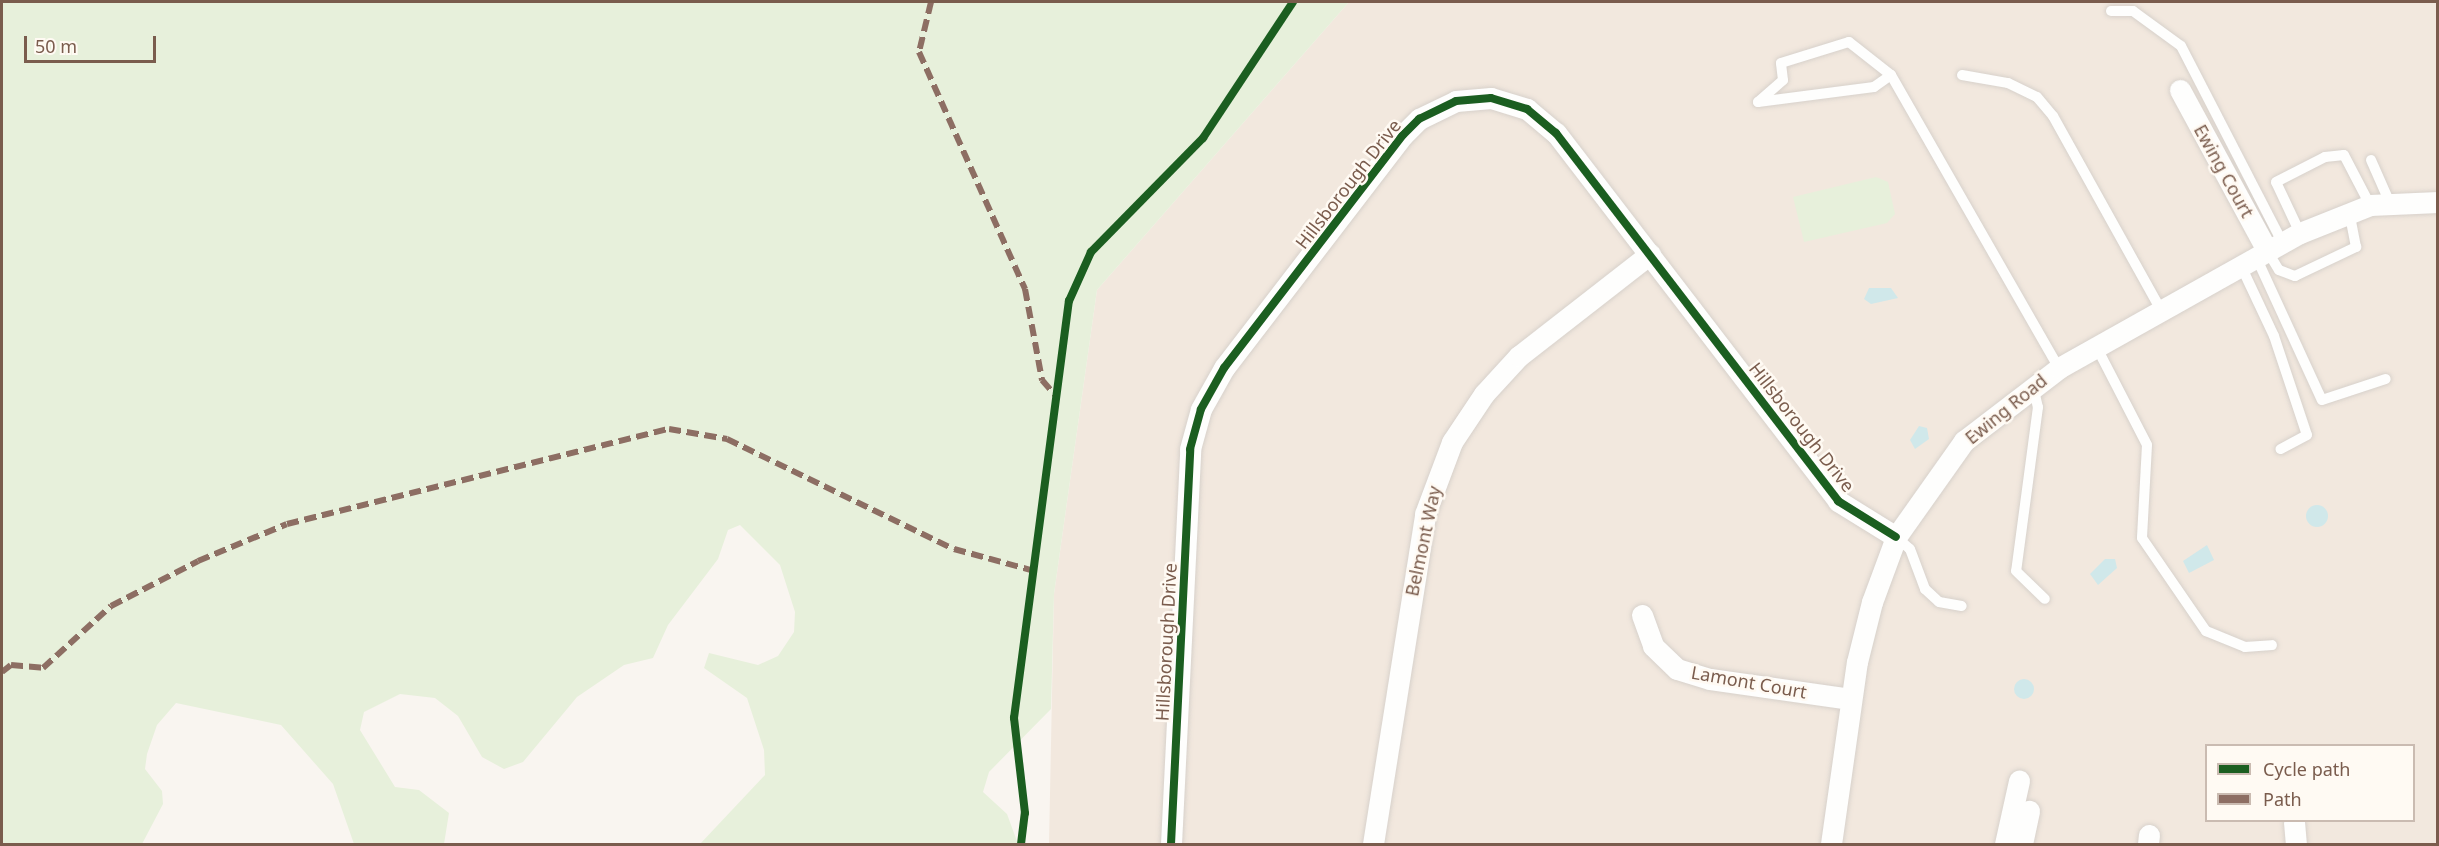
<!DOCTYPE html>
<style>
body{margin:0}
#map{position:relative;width:2439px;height:846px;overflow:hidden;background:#f9f5f0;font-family:"Noto Sans",sans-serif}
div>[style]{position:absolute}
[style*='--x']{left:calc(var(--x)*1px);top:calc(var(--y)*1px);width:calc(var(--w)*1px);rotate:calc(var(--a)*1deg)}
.residential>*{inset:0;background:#f2e8de}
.green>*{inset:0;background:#e7f0db}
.water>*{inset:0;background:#d0e8ea}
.round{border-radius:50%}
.roads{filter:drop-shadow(0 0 2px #d7d1cb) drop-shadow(0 0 2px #d7d1cb)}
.service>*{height:10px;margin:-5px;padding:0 5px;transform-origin:5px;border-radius:5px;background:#fefefd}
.minor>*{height:21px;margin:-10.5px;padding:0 10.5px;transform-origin:10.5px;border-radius:10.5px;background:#fefefd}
.quiet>*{height:6px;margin-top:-3px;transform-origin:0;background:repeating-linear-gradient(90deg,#8d6e63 0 12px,transparent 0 18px)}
.cycleway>*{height:8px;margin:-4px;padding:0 4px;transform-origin:4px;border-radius:4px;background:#1b5e20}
span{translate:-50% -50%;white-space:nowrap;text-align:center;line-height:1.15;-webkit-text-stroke:5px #fffaf3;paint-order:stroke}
.street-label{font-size:18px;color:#7a5c4d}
.frame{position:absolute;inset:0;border:3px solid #7a5c4d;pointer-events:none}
.legend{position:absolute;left:2205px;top:744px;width:210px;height:78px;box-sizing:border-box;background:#fffaf3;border:2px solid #cabbb1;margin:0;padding:8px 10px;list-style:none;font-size:18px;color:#7a5c4d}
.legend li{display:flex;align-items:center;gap:12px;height:30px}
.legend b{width:30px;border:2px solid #cabbb1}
.scale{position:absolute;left:24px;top:36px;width:132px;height:27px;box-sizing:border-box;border:3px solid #7a5c4d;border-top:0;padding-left:8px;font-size:18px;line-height:21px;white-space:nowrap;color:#7a5c4d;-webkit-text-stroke:4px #fffaf3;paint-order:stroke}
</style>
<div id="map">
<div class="residential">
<i style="clip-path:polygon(evenodd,1349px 2px,2437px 2px,2437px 844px,1049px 844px,1054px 594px,1097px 290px,1349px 2px,2206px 746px,2414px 746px,2414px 820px,2206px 820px,2206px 746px)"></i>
</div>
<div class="green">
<i style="clip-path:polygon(2px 2px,1349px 2px,1097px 290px,1054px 594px,1051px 709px,989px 772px,983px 792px,1007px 814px,1018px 844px,700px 844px,765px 775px,764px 750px,747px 698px,704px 668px,709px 653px,758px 665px,778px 656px,794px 632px,795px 612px,780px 565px,740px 525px,728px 530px,718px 559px,668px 625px,653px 658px,624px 665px,577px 697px,523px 762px,504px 769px,482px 757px,458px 716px,435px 698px,400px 694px,364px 712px,360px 730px,395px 787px,419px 790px,449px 813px,444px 844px,354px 844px,333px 784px,281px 725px,176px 703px,157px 725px,147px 754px,145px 769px,162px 791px,163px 804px,142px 844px,2px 844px)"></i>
<i style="clip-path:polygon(1876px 177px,1888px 182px,1895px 214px,1887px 223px,1804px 242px,1793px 197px)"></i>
</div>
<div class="water">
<i style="clip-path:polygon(1869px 288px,1891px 288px,1898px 298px,1871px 304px,1864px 299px)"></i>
<i style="clip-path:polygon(1919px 426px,1927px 428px,1929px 439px,1915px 449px,1910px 440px)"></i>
<i class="round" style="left:2306px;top:505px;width:22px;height:22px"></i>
<i style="clip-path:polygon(2207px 545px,2214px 560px,2189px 573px,2183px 561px)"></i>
<i style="clip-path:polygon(2105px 559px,2115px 559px,2117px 568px,2098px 585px,2090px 574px)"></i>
<i class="round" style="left:2014px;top:679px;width:20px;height:20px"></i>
</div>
<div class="roads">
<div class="service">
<i style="--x:2111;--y:11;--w:22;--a:0"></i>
<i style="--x:2133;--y:11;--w:59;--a:36.1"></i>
<i style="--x:2181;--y:46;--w:223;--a:62.7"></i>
<i style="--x:1891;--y:75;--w:21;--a:145"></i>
<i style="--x:1874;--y:87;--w:117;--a:172.6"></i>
<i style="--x:1758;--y:102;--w:33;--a:-41"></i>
<i style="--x:1783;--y:80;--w:17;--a:-97"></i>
<i style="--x:1781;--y:63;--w:71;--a:-17.2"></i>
<i style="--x:1849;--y:42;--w:53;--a:38.2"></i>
<i style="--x:1891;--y:75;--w:338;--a:60.2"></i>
<i style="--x:1962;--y:75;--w:47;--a:9.9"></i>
<i style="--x:2008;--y:83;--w:32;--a:26"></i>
<i style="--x:2037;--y:97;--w:25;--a:50"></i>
<i style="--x:2053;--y:116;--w:224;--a:60.9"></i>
<i style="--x:2371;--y:160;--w:47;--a:66.2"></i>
<i style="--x:2300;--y:233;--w:56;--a:-115.2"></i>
<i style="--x:2276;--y:182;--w:55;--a:-27"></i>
<i style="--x:2325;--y:157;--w:19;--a:-6"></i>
<i style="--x:2344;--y:155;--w:56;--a:62.5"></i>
<i style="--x:2268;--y:252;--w:21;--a:59"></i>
<i style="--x:2279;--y:270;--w:17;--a:21"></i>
<i style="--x:2295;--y:276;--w:68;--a:-25.4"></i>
<i style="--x:2356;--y:247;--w:36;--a:-101"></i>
<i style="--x:2257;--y:259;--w:155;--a:65.3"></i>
<i style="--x:2322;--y:400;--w:67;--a:-18.2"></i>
<i style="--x:2242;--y:268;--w:75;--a:64.8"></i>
<i style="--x:2274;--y:336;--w:104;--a:71.6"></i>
<i style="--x:2307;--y:435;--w:30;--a:152"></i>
<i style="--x:2096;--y:346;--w:111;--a:62.7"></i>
<i style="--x:2147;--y:445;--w:93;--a:93.1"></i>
<i style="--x:2142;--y:538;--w:113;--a:55.5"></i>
<i style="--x:2206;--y:631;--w:42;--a:22.3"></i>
<i style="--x:2245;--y:647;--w:27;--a:-4"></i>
<i style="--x:2033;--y:386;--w:22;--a:77"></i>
<i style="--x:2038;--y:407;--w:165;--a:97.6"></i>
<i style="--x:2016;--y:571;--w:40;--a:44"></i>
<i style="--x:1896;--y:537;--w:18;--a:41"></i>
<i style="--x:1910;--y:549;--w:43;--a:69.4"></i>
<i style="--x:1925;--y:589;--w:19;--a:43"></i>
<i style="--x:1939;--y:602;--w:23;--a:10"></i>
</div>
<div class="minor">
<i style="--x:2180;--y:90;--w:184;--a:61.5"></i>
<i style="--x:1642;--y:615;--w:33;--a:70"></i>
<i style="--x:1653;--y:646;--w:33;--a:44"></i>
<i style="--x:1677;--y:669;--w:34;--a:17"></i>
<i style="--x:1710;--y:679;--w:142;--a:8.1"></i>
<i style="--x:2294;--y:822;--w:22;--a:85"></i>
<i style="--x:1171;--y:844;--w:395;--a:-87.2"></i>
<i style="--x:1190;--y:449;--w:41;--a:-74.6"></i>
<i style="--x:1201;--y:409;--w:47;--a:-60.7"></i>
<i style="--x:1224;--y:368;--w:294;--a:-52.5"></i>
<i style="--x:1403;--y:135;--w:23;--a:-45"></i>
<i style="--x:1419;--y:119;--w:41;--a:-25.9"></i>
<i style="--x:1456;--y:101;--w:35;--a:-5"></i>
<i style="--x:1491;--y:98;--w:38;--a:17"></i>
<i style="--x:1527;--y:109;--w:38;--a:40"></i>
<i style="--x:1556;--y:133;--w:464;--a:52.5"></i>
<i style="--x:1838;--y:501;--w:68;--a:31.8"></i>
<i style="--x:1373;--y:844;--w:334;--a:-81"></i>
<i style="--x:1425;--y:514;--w:77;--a:-69.4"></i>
<i style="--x:1452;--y:442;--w:58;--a:-56.3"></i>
<i style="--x:1484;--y:394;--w:52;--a:-47.4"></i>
<i style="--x:1519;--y:356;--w:166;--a:-37.9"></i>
<i style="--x:1831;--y:844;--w:184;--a:-81.9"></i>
<i style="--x:1857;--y:662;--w:62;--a:-76"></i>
<i style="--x:1872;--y:602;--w:69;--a:-69.7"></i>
<i style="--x:1896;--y:537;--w:118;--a:-54.7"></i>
<i style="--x:1964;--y:441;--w:120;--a:-37.5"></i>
<i style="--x:2059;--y:368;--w:276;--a:-29.3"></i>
<i style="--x:2300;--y:233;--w:75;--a:-21.8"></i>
<i style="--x:2370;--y:205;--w:68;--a:-2.5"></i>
<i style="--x:2005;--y:844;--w:65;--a:-77.5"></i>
<i style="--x:2022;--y:844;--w:34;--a:-78"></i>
<i style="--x:2148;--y:844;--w:9;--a:-84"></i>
</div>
</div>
<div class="quiet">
<i style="--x:931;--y:2;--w:51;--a:103.5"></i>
<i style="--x:919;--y:52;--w:260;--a:65.9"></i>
<i style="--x:1025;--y:289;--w:93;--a:79.4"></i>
<i style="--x:1042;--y:380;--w:23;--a:49"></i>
<i style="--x:2;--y:672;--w:11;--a:-38"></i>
<i style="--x:11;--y:665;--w:32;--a:5"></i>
<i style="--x:43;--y:668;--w:92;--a:-42.4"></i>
<i style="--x:111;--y:606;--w:98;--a:-27.3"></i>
<i style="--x:198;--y:561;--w:96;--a:-22.6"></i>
<i style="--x:287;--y:524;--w:394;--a:-14"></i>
<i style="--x:669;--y:429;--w:59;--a:9.8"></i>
<i style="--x:727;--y:439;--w:252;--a:25.9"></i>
<i style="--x:954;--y:549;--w:80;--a:15.3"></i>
</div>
<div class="cycleway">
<i style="--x:1021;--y:844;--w:31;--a:-83"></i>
<i style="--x:1025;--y:813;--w:96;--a:-96.6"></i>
<i style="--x:1014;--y:718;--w:421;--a:-82.5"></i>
<i style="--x:1069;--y:301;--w:54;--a:-65.8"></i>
<i style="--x:1091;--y:252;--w:160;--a:-45.5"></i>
<i style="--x:1203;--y:138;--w:163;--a:-56.5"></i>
<i style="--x:1171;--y:844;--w:395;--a:-87.2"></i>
<i style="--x:1190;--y:449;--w:41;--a:-74.6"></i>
<i style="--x:1201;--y:409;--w:47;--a:-60.7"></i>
<i style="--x:1224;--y:368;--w:294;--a:-52.5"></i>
<i style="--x:1403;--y:135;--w:23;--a:-45"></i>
<i style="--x:1419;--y:119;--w:41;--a:-25.9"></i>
<i style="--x:1456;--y:101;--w:35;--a:-5"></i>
<i style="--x:1491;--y:98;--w:38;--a:17"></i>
<i style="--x:1527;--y:109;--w:38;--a:40"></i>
<i style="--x:1556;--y:133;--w:464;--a:52.5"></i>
<i style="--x:1838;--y:501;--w:68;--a:31.8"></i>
</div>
<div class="street-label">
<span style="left:2224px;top:171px;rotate:61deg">Ewing Court</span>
<span style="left:1348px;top:184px;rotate:-52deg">Hillsborough Drive</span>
<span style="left:2006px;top:409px;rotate:-39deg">Ewing Road</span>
<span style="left:1802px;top:427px;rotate:52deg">Hillsborough Drive</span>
<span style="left:1423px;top:541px;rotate:-78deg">Belmont Way</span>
<span style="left:1166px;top:642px;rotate:-87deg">Hillsborough Drive</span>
<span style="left:1749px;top:682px;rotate:10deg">Lamont Court</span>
</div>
<div class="frame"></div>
<ul class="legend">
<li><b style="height:8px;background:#1b5e20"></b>Cycle path</li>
<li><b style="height:8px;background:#8d6e63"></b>Path</li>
</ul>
<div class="scale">50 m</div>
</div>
